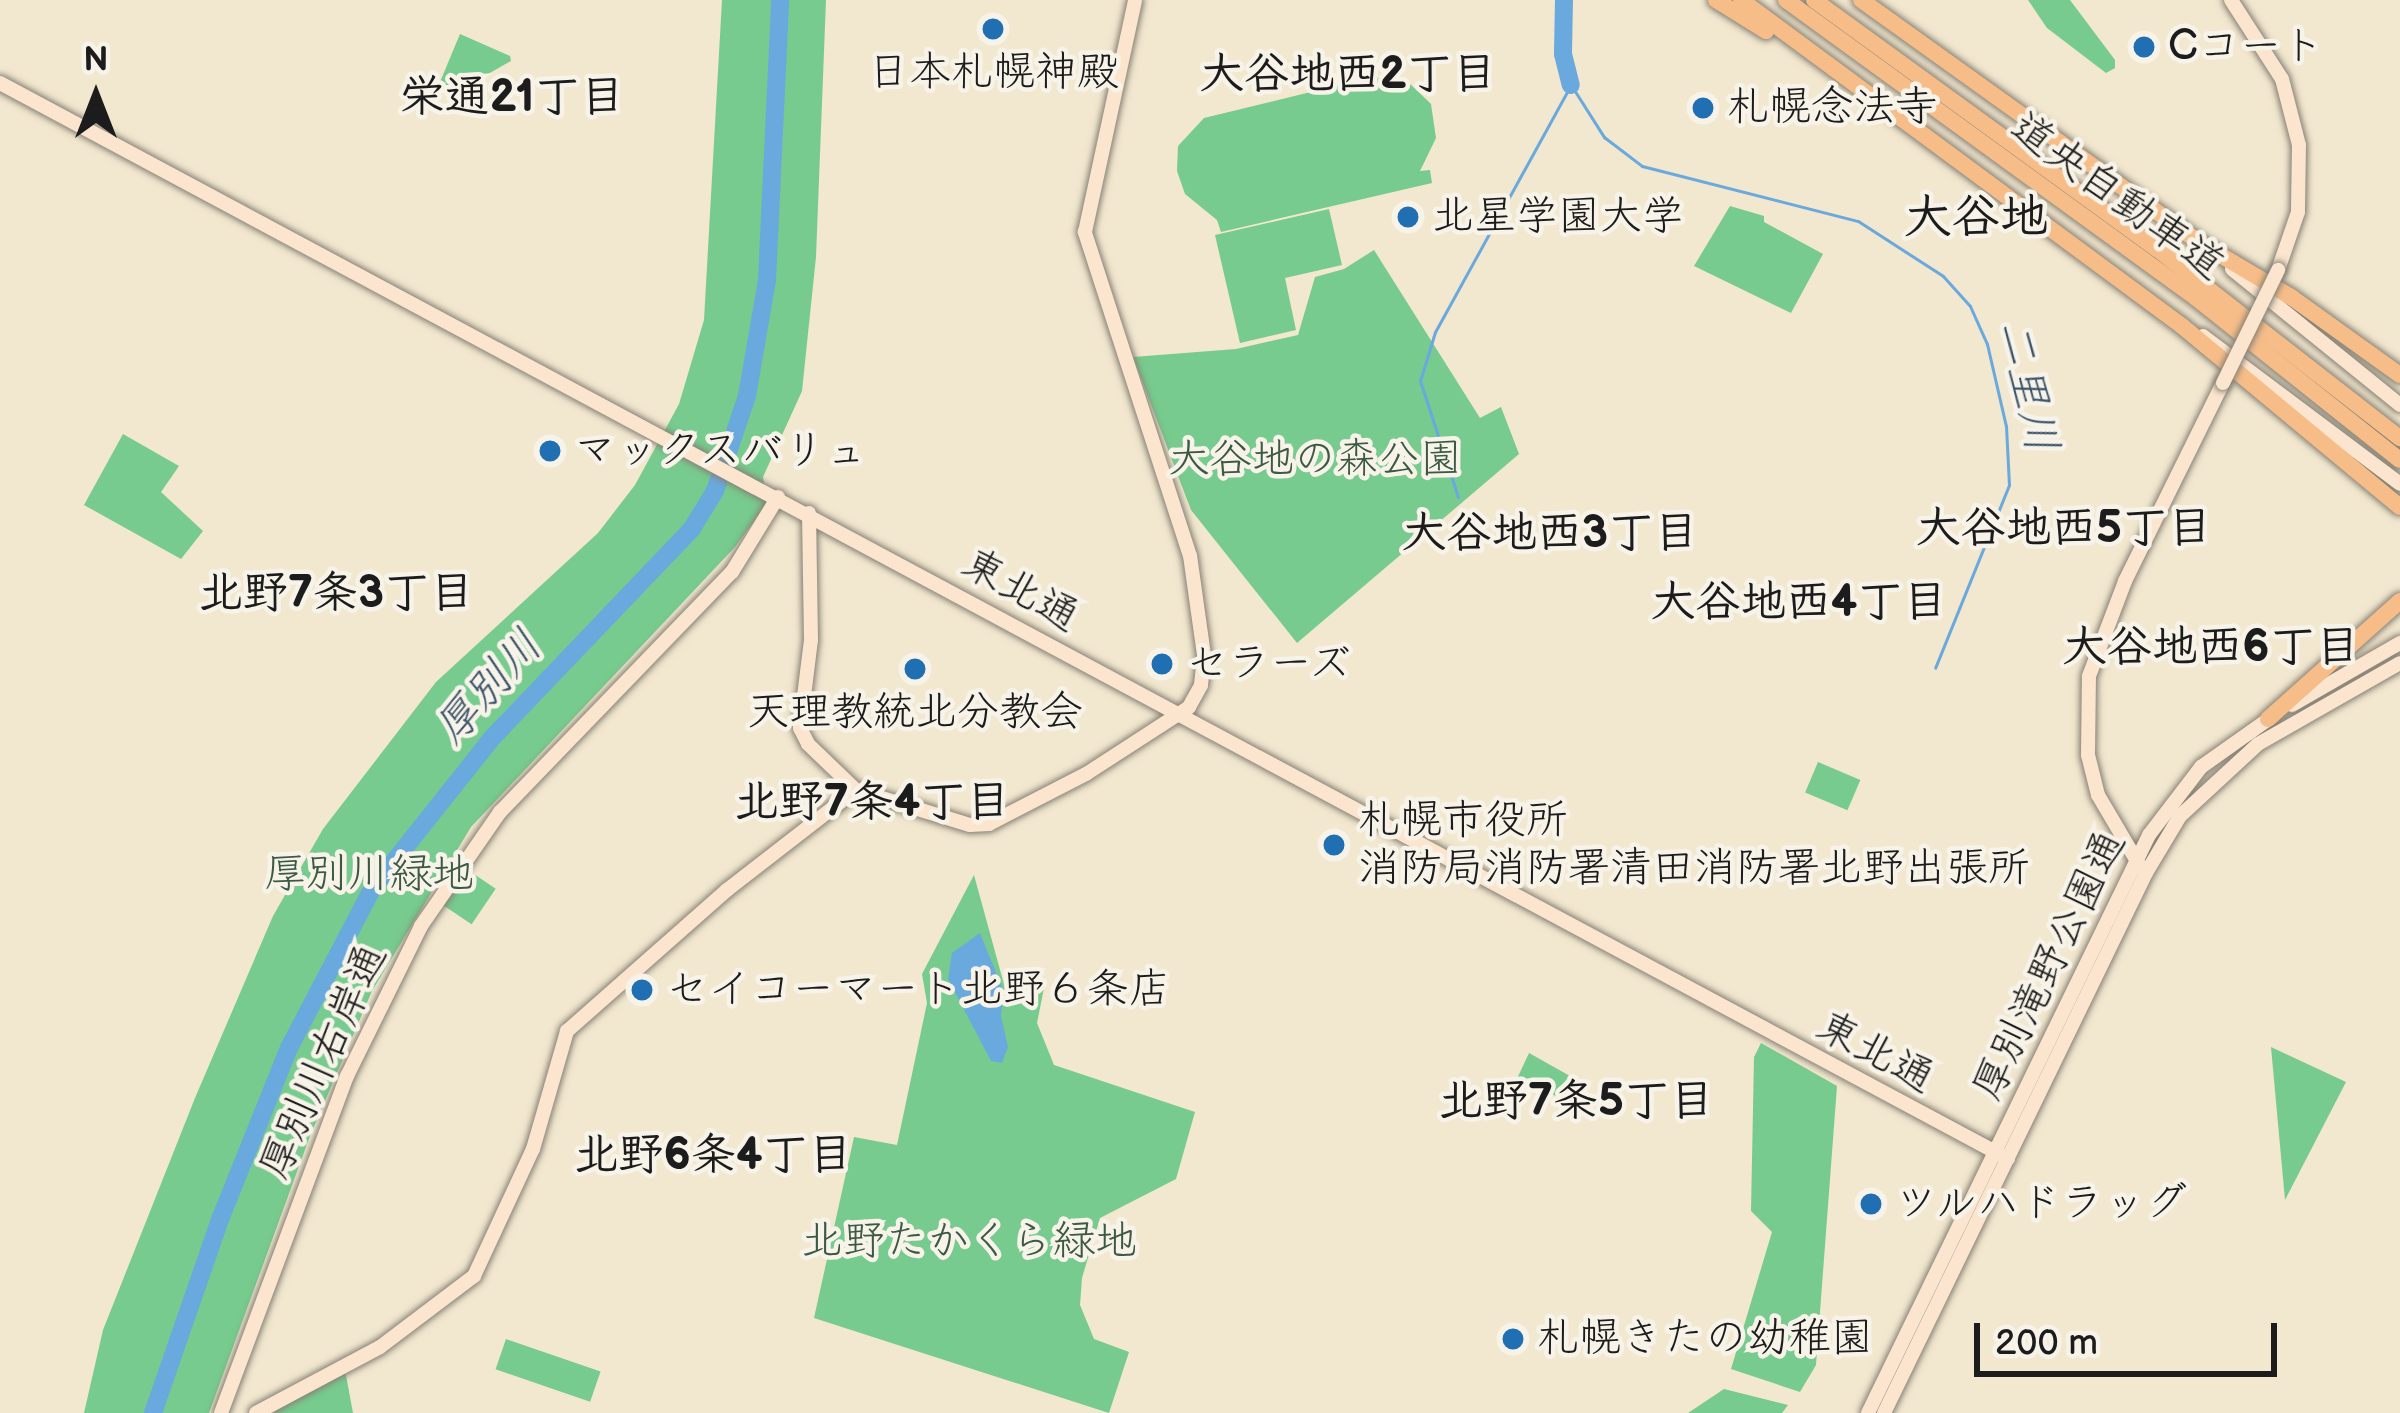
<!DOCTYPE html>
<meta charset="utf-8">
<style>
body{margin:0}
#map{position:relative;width:2400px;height:1413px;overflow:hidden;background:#f2e7cf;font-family:"Balsamiq Sans","Klee One",sans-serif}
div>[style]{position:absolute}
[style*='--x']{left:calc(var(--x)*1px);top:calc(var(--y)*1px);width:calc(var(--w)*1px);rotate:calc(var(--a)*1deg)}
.green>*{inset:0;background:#77cb8e;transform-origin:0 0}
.water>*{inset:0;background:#6aa9dd}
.stream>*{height:3px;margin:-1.5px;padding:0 1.5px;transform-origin:1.5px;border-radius:1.5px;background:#6aa9dd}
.river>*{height:18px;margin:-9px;padding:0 9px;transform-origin:9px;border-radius:9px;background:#6aa9dd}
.roads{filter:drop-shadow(0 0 3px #878276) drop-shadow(0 0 3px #878276)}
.secondary>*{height:14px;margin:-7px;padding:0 7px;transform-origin:7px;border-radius:7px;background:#fce5cf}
.highway>*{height:16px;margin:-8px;padding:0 8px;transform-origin:8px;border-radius:8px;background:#f7bd88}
.bridges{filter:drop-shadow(0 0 3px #878276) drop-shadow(0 0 3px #878276)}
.secondary-bridge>*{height:14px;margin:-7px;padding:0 7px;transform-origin:7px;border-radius:7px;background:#fce5cf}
.dots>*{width:33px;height:33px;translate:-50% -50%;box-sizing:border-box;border:6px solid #f7f3e8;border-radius:50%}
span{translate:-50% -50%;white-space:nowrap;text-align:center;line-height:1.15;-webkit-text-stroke:9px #f7f3e8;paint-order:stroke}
.poi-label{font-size:42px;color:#1c1c1c}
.left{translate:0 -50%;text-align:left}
.street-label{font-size:42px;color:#1c1c1c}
.park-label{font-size:42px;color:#3c5944}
.neighbourhood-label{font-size:45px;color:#1c1c1c;font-weight:700}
.water-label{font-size:45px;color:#3b5469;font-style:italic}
.quarter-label{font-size:48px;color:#1c1c1c;font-weight:700}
.north{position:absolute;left:36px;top:36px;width:120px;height:120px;-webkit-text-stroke:9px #f7f3e8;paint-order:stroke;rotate:0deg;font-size:33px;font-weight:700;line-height:48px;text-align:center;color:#1c1c1c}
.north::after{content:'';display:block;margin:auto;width:42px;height:54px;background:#1c1c1c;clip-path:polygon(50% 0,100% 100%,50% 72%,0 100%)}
.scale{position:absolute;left:1974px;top:1323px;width:303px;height:54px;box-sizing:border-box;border:6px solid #1c1c1c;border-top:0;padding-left:15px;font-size:36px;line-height:42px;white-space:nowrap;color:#1c1c1c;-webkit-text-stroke:9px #f7f3e8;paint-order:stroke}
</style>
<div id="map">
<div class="green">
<i style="clip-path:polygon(722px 0,826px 0,816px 257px,802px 391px,763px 477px,768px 502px,735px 547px,471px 827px,372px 991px,310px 1136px,209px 1413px,84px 1413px,103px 1330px,195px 1098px,273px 916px,323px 829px,436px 682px,598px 533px,635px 485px,679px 404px,704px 320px)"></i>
<i style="clip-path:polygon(2028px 0,2070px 0,2115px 60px,2115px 68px,2106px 73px,2047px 28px)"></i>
<i style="clip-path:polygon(460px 34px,510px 56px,511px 61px,458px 91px,440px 82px)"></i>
<i style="clip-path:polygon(1372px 77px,1407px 81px,1431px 104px,1436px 138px,1420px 171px,1430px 170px,1432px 183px,1221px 232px,1217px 220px,1185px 194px,1177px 171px,1178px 146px,1204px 118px)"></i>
<i style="clip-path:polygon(1730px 206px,1764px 216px,1764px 222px,1823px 254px,1791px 313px,1694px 266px)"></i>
<i style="clip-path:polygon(1329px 209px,1342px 265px,1285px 278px,1296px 330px,1240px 343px,1215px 235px)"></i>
<i style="clip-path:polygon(1374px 250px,1480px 418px,1501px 407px,1519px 454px,1297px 643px,1191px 510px,1133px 357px,1236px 349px,1298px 335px,1315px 277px,1344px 269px)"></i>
<i style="clip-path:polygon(123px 434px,179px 466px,161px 492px,203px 531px,181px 559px,84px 505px)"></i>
<i style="left:1818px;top:762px;width:46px;height:33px;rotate:23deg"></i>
<i style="left:465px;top:868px;width:37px;height:43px;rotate:34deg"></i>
<i style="clip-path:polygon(974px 875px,1008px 999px,1044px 988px,1037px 1023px,1054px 1065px,1195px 1112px,1176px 1179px,1100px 1218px,1082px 1278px,1080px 1305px,1094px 1339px,1129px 1352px,1109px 1413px,814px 1318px,854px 1137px,897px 1145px,927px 1003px,922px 974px)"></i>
<i style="clip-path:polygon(1761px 1043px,1837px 1086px,1816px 1365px,1800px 1392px,1731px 1369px,1772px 1232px,1751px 1211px,1754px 1057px)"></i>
<i style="clip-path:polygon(2271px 1047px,2346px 1082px,2285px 1200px)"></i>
<i style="clip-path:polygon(1529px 1053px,1570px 1076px,1566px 1099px,1515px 1083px)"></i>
<i style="left:506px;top:1339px;width:100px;height:32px;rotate:19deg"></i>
<i style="clip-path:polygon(345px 1370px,353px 1413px,273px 1413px)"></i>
<i style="clip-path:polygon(1724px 1389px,1788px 1405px,1782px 1413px,1688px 1413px)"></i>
</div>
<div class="water">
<i style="clip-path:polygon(980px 933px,1004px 992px,1001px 1016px,1008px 1047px,1002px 1063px,991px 1061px,948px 979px,952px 953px)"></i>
</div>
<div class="stream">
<i style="--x:1571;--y:85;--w:62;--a:57.6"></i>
<i style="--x:1604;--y:137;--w:48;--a:37.3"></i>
<i style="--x:1642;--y:166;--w:223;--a:14.3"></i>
<i style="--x:1858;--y:221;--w:101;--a:32.9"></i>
<i style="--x:1943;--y:276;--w:40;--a:48"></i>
<i style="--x:1970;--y:306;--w:42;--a:65.9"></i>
<i style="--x:1987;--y:344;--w:84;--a:77"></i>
<i style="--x:2006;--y:426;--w:59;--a:87.1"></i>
<i style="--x:2009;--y:485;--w:197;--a:112"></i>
<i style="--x:1458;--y:497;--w:122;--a:-108.1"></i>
<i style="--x:1420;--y:381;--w:51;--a:-73"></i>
<i style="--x:1435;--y:332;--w:281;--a:-61.2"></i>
</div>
<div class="river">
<i style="--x:1564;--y:0;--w:54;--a:91.1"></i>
<i style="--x:1563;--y:54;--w:32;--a:76"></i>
<i style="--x:153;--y:1413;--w:207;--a:-70.9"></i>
<i style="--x:221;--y:1217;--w:182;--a:-68.1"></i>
<i style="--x:289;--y:1048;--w:179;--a:-62.4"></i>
<i style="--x:372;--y:889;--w:193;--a:-51.5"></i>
<i style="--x:492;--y:738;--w:288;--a:-46.3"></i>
<i style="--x:691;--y:530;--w:46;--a:-58.4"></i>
<i style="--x:715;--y:491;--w:100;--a:-71.4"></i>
<i style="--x:747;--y:396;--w:118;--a:-80.2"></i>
<i style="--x:767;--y:280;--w:280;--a:-87.3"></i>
</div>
<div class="roads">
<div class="secondary">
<i style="--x:2231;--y:0;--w:94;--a:57.2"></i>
<i style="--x:2282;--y:79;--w:68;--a:75.6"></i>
<i style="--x:2299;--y:145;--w:67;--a:90.9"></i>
<i style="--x:2298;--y:212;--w:61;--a:109"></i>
<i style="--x:0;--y:83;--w:2278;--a:28.18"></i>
<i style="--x:2232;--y:269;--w:216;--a:39"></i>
<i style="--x:2203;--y:336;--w:246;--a:36.9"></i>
<i style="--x:809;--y:513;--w:127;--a:89.1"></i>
<i style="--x:811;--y:640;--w:89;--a:97.1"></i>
<i style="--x:800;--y:728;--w:18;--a:63"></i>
<i style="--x:808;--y:744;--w:66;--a:43.8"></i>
<i style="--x:856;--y:790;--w:119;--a:17.1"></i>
<i style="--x:970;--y:825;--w:19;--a:-3"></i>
<i style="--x:989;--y:824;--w:109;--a:-27.3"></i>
<i style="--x:1086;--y:774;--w:123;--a:-33"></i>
<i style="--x:1189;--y:707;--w:25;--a:-61"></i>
<i style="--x:1201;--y:685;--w:30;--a:-84"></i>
<i style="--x:1204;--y:655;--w:100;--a:-98"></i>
<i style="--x:1190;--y:556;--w:341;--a:-108"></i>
<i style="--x:1085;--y:232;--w:237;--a:-77.8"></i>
<i style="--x:2292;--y:705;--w:125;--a:-29.9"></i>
<i style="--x:2141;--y:868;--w:85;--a:-120.5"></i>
<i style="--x:2098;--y:795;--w:41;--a:-104"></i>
<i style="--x:2088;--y:755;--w:79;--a:-89.3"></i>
<i style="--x:2089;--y:676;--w:102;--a:-69.2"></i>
<i style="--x:2125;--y:581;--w:221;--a:-63.7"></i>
<i style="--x:221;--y:1413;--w:360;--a:-69.5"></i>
<i style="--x:347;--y:1076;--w:167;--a:-63.7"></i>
<i style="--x:421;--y:926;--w:139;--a:-55.3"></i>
<i style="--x:500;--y:812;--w:334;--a:-46"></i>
<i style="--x:732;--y:572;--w:88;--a:-58.5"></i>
<i style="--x:256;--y:1413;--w:140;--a:-28"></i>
<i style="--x:380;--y:1347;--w:118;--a:-37.1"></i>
<i style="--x:474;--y:1276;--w:140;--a:-65.1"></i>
<i style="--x:533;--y:1149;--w:123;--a:-73.9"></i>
<i style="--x:567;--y:1031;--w:213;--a:-41.4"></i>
<i style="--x:727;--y:890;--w:163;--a:-37.8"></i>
<i style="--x:1868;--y:1413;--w:643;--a:-64.07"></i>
<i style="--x:2149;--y:835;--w:86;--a:-52.6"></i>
<i style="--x:2201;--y:767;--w:88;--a:-35.3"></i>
<i style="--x:1884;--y:1413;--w:600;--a:-64.12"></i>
<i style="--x:2146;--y:873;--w:66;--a:-59.2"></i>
<i style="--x:2180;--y:816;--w:106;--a:-42.7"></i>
<i style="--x:2258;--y:744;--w:163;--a:-29.7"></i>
</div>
<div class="highway">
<i style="--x:1716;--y:0;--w:59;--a:31.8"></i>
<i style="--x:1741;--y:0;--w:548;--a:36.47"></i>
<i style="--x:2182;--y:326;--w:283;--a:39.7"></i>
<i style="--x:1786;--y:0;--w:507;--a:36.01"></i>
<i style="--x:2196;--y:298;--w:260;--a:38.5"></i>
<i style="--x:1814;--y:0;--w:424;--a:36"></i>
<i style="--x:2157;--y:249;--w:308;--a:37.9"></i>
<i style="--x:1861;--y:0;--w:417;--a:35.6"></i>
<i style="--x:2200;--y:243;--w:106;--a:30.7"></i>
<i style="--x:2291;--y:297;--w:134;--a:35.6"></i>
<i style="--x:2268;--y:719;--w:177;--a:-41.8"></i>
</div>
</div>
<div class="bridges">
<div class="secondary-bridge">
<i style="--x:2223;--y:383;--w:126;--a:-64"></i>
</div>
</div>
<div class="dots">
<i style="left:993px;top:29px;background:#1f6fb2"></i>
<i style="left:2144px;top:47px;background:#1f6fb2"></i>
<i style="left:1703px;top:108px;background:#1f6fb2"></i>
<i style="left:1408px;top:217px;background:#1f6fb2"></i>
<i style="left:550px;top:451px;background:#1f6fb2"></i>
<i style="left:1162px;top:664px;background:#1f6fb2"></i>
<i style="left:915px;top:669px;background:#1f6fb2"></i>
<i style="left:1334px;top:845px;background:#1f6fb2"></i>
<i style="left:642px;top:990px;background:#1f6fb2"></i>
<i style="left:1871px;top:1204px;background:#1f6fb2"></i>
<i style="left:1513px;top:1339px;background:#1f6fb2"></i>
</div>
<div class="poi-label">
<span class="left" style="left:2168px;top:47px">Cコート</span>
<span style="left:993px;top:73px">日本札幌神殿</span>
<span class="left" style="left:1727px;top:108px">札幌念法寺</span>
<span class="left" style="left:1432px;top:217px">北星学園大学</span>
<span class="left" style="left:574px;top:451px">マックスバリュ</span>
<span class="left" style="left:1186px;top:664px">セラーズ</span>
<span style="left:915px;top:713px">天理教統北分教会</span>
<span class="left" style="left:1358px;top:845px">札幌市役所<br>消防局消防署清田消防署北野出張所</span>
<span class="left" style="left:666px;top:990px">セイコーマート北野６条店</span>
<span class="left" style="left:1895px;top:1204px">ツルハドラッグ</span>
<span class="left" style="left:1537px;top:1339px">札幌きたの幼稚園</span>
</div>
<div class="street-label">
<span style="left:2117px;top:197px;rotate:36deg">道央自動車道</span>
<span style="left:1020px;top:591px;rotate:29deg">東北通</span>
<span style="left:2050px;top:966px;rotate:-64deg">厚別滝野公園通</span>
<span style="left:1875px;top:1053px;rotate:28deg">東北通</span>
<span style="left:324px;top:1062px;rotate:-66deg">厚別川右岸通</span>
</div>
<div class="park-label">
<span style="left:1315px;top:460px">大谷地の森公園</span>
<span style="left:369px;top:875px">厚別川緑地</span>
<span style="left:969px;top:1242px">北野たかくら緑地</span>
</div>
<div class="neighbourhood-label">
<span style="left:1348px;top:75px">大谷地西2丁目</span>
<span style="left:512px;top:98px">栄通21丁目</span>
<span style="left:2064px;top:529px">大谷地西5丁目</span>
<span style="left:1550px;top:534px">大谷地西3丁目</span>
<span style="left:336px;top:594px">北野7条3丁目</span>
<span style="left:1799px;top:603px">大谷地西4丁目</span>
<span style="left:2211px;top:648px">大谷地西6丁目</span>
<span style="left:872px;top:803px">北野7条4丁目</span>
<span style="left:1576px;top:1102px">北野7条5丁目</span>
<span style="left:713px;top:1156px">北野6条4丁目</span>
</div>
<div class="water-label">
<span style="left:2027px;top:386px;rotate:77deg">二里川</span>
<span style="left:489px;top:688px;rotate:-48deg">厚別川</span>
</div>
<div class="quarter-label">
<span style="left:1976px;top:218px">大谷地</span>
</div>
<div class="north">N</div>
<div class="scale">200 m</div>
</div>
